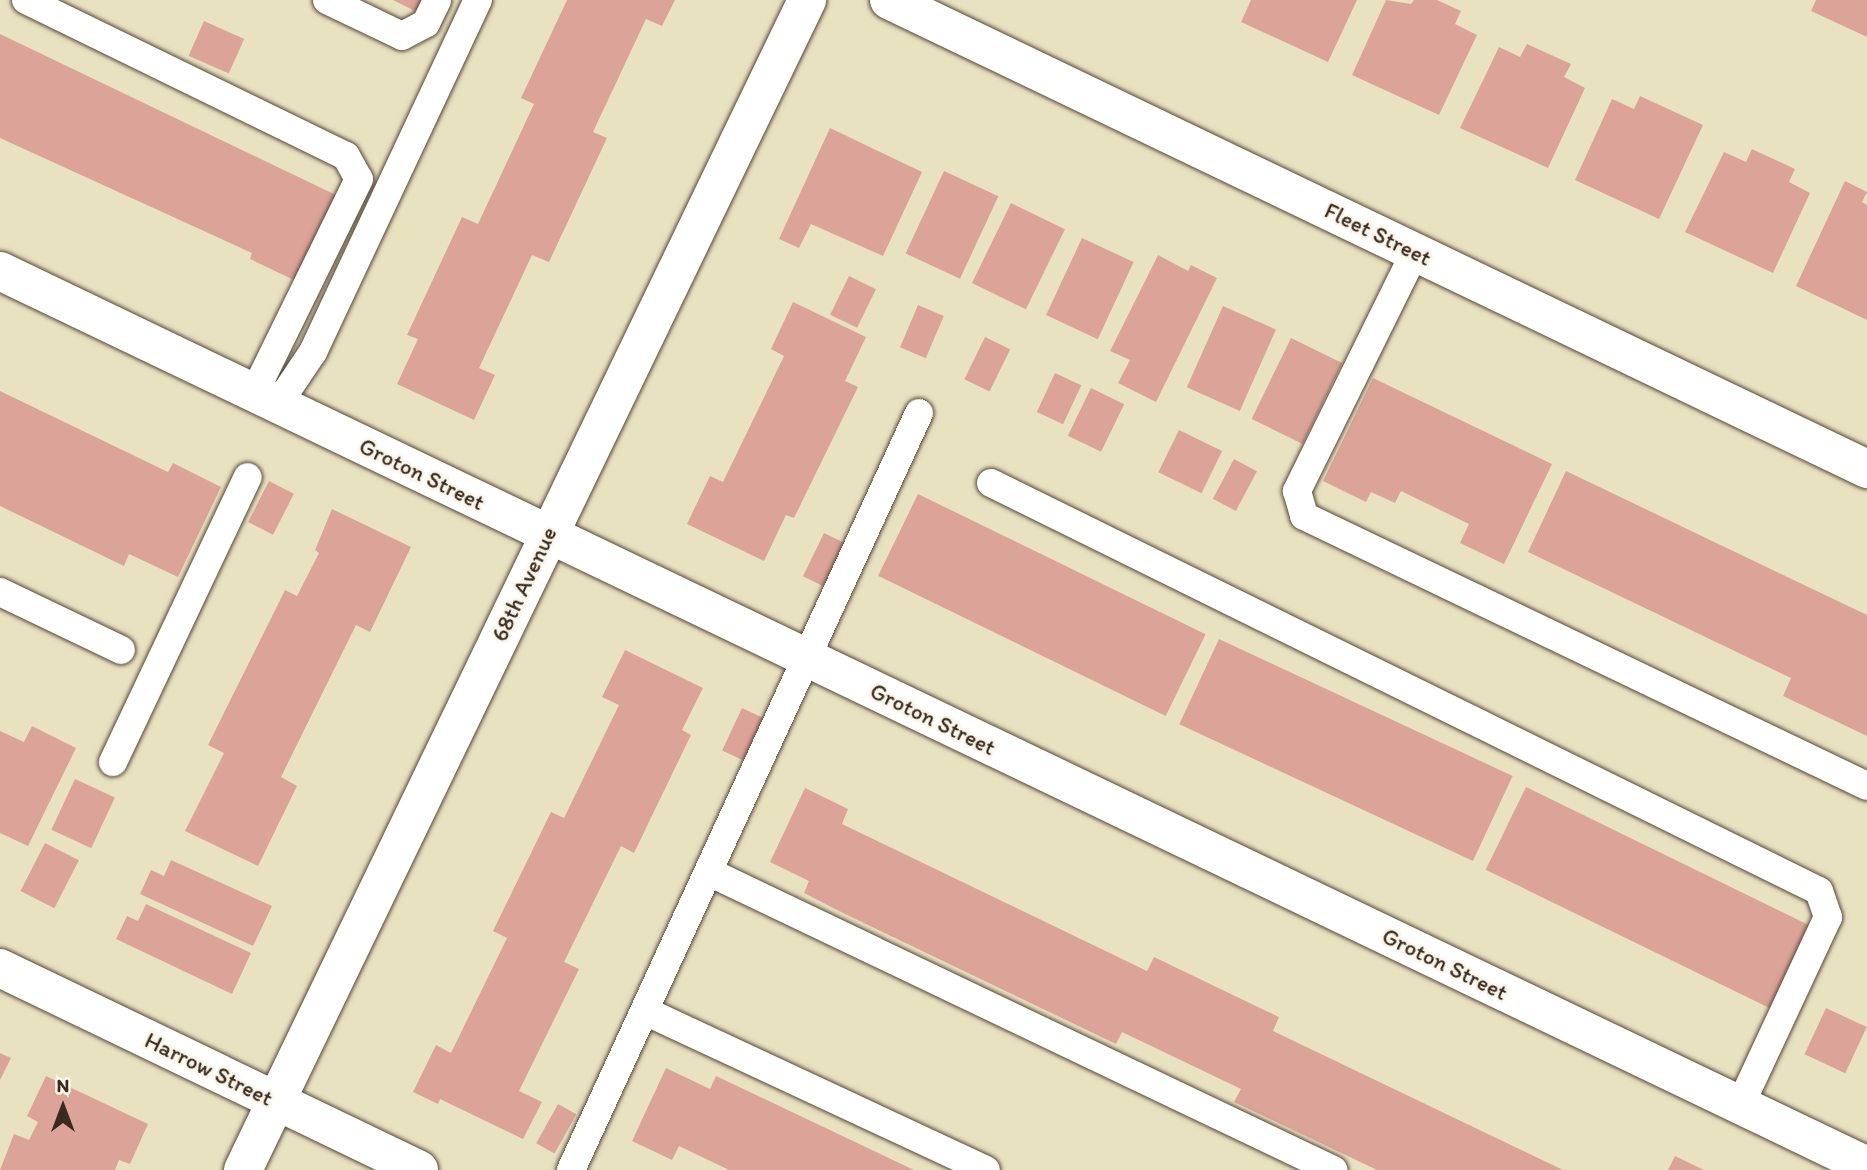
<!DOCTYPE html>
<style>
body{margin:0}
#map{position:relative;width:1867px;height:1170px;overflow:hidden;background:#e9e2c1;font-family:Itim,sans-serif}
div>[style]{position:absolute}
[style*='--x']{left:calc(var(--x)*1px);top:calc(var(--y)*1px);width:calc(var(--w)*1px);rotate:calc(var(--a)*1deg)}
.building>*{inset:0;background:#dca498;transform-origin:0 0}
.roads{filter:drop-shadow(0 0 2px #554636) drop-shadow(0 0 2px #554636)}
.lane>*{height:28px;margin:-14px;padding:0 14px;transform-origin:14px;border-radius:14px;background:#fff}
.street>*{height:38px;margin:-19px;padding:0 19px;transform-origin:19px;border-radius:19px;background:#fff}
span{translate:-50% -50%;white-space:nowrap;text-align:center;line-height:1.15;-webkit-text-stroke:6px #fbf7ec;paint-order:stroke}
.street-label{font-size:23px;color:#3b2a1e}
.north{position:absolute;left:28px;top:1072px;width:70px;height:70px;-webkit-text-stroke:5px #fbf7ec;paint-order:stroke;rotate:0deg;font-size:19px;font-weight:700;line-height:28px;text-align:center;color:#3b2a1e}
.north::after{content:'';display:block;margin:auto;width:24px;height:32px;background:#3b2a1e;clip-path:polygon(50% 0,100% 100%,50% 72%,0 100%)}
</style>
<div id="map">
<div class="building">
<i style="clip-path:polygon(393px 0,428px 0,421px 14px)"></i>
<i style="clip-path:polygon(567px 0,675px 0,662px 26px,646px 19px,593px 132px,607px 138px,549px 262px,532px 255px,479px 368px,495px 375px,474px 420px,397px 384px,418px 339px,407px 335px,462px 217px,478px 224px,534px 104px,521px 98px)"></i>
<i style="clip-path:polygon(1251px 0,1357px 0,1328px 62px,1241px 22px)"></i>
<i style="clip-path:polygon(1386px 0,1411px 4px,1414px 0,1437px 0,1461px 11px,1455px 24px,1477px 35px,1439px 115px,1352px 75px)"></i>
<i style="clip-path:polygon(1816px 0,1867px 0,1867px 37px,1811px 11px)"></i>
<i style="left:204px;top:21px;width:44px;height:38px;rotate:24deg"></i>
<i style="clip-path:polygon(0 34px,336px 195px,296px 281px,250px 259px,252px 253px,0 138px)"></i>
<i style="clip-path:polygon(1527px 44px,1571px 64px,1564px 77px,1585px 88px,1548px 168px,1460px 128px,1499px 47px,1520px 57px)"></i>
<i style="clip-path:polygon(1640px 96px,1703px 125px,1659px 219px,1575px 180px,1612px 99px,1634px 109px)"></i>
<i style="clip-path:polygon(830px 128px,922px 172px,883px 256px,811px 224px,799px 248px,779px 239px)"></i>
<i style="clip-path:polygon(1752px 149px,1795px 169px,1789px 182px,1810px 193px,1773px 273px,1685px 232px,1724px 152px,1746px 162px)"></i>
<i style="left:944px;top:171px;width:60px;height:91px;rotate:25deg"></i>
<i style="clip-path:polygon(1845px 181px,1867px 192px,1862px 202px,1867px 205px,1867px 320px,1796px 286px)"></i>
<i style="left:1011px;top:203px;width:60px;height:89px;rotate:26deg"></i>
<i style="left:1082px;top:238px;width:57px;height:85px;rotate:25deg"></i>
<i style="clip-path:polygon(1158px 255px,1188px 271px,1191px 265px,1217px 278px,1156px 402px,1118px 383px,1130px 360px,1110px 351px)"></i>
<i style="left:849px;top:276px;width:30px;height:43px;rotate:26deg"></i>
<i style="clip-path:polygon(793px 302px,866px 337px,845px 381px,858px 387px,794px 518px,786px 515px,764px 561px,687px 524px,710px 476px,723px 482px,784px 356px,771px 349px)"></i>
<i style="left:918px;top:305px;width:28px;height:46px;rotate:23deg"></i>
<i style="left:1223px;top:306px;width:58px;height:89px;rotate:24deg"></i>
<i style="left:985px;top:337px;width:28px;height:47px;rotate:26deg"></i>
<i style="left:1291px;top:338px;width:57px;height:90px;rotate:26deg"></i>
<i style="left:1055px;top:373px;width:29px;height:43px;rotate:25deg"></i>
<i style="clip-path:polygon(1373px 378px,1552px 464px,1504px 564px,1460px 543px,1469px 524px,1401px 491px,1395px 503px,1371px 492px,1366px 502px,1323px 481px)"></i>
<i style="left:1091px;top:388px;width:37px;height:53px;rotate:26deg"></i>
<i style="clip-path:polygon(0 391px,168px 472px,173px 463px,221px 487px,178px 577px,129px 554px,124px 566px,0 506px)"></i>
<i style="left:1179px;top:430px;width:48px;height:47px;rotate:26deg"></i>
<i style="left:1234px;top:459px;width:26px;height:45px;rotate:28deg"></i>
<i style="clip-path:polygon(1566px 471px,1867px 615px,1867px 736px,1783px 696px,1791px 678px,1528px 552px)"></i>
<i style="left:269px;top:481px;width:28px;height:46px;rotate:27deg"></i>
<i style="left:918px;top:494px;width:320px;height:91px;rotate:26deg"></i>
<i style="clip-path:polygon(332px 509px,411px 547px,370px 632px,356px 625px,281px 777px,297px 786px,258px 866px,185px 831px,224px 753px,208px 745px,285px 590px,297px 596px,319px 553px,315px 550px)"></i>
<i style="left:824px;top:533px;width:28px;height:48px;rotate:26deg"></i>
<i style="left:1219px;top:639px;width:324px;height:94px;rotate:25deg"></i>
<i style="clip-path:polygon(625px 650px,703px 688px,682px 730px,691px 735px,634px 853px,621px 846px,564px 962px,579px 969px,519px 1091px,542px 1102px,523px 1139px,440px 1099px,438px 1104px,413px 1092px,436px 1045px,451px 1053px,507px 938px,493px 931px,551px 812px,564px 818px,619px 705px,602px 697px)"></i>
<i style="left:742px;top:708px;width:26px;height:47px;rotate:25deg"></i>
<i style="clip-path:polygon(32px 726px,76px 748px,28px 846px,0 833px,0 731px,24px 742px)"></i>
<i style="left:75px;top:779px;width:44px;height:56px;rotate:25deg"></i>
<i style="left:1526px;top:787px;width:318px;height:92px;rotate:26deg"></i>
<i style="clip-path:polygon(805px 788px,848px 809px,842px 824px,1147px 971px,1154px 957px,1279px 1017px,1273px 1031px,1563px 1170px,1377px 1170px,1234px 1102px,1241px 1089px,1122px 1032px,1116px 1044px,845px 914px,804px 893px,809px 881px,770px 862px)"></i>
<i style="left:45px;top:843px;width:38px;height:54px;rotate:27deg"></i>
<i style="clip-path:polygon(171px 860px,272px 906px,253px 946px,140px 894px,151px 870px,164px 876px)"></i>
<i style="clip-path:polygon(146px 904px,251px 953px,232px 994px,116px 939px,127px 916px,138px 921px)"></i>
<i style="left:1826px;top:1008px;width:45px;height:51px;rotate:25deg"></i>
<i style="clip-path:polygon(0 1053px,11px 1058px,0 1080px)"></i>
<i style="clip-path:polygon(666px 1068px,710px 1089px,716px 1076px,914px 1170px,729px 1170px,679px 1146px,672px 1160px,632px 1141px)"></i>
<i style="clip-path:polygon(46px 1076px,148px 1124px,130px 1164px,119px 1160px,115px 1170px,0 1170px,14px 1134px,29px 1140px,38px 1122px,27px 1116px)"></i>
<i style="left:558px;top:1104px;width:21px;height:45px;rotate:29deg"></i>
<i style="clip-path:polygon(1675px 1156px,1704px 1170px,1668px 1170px)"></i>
</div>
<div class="roads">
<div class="lane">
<i style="--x:26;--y:0;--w:356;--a:26"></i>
<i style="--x:346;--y:156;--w:26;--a:61"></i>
<i style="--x:359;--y:179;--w:238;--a:116.1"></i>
<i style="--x:327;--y:0;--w:83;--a:25.6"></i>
<i style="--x:402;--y:36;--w:27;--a:-28"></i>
<i style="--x:426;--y:23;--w:25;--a:-64"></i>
<i style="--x:1415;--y:252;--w:267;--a:116.3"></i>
<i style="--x:1297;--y:491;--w:26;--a:74"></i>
<i style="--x:1304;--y:516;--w:624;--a:25.62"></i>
<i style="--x:278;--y:404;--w:63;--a:-56.1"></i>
<i style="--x:313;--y:352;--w:389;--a:-64.9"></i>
<i style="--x:991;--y:483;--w:923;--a:26.23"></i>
<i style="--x:1819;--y:891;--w:28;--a:71"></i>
<i style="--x:1828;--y:917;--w:208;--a:115"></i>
<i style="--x:0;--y:592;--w:134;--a:25.6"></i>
<i style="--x:113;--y:762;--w:315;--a:-64.7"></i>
<i style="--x:709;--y:872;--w:692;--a:25.53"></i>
<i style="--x:645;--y:1011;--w:376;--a:25"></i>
<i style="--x:571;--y:1170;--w:833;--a:-65.31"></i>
</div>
<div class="street">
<i style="--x:889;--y:0;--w:1085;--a:25.62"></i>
<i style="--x:0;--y:271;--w:2070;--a:25.61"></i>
<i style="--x:0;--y:968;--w:465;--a:25.7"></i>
<i style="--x:243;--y:1170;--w:1299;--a:-64.26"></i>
</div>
</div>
<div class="street-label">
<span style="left:1378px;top:234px;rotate:26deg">Fleet Street</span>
<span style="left:422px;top:474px;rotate:26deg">Groton Street</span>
<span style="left:524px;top:584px;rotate:-65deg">68th Avenue</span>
<span style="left:933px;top:719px;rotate:26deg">Groton Street</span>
<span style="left:1445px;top:964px;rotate:26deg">Groton Street</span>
<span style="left:209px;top:1069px;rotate:26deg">Harrow Street</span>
</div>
<div class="north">N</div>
</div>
